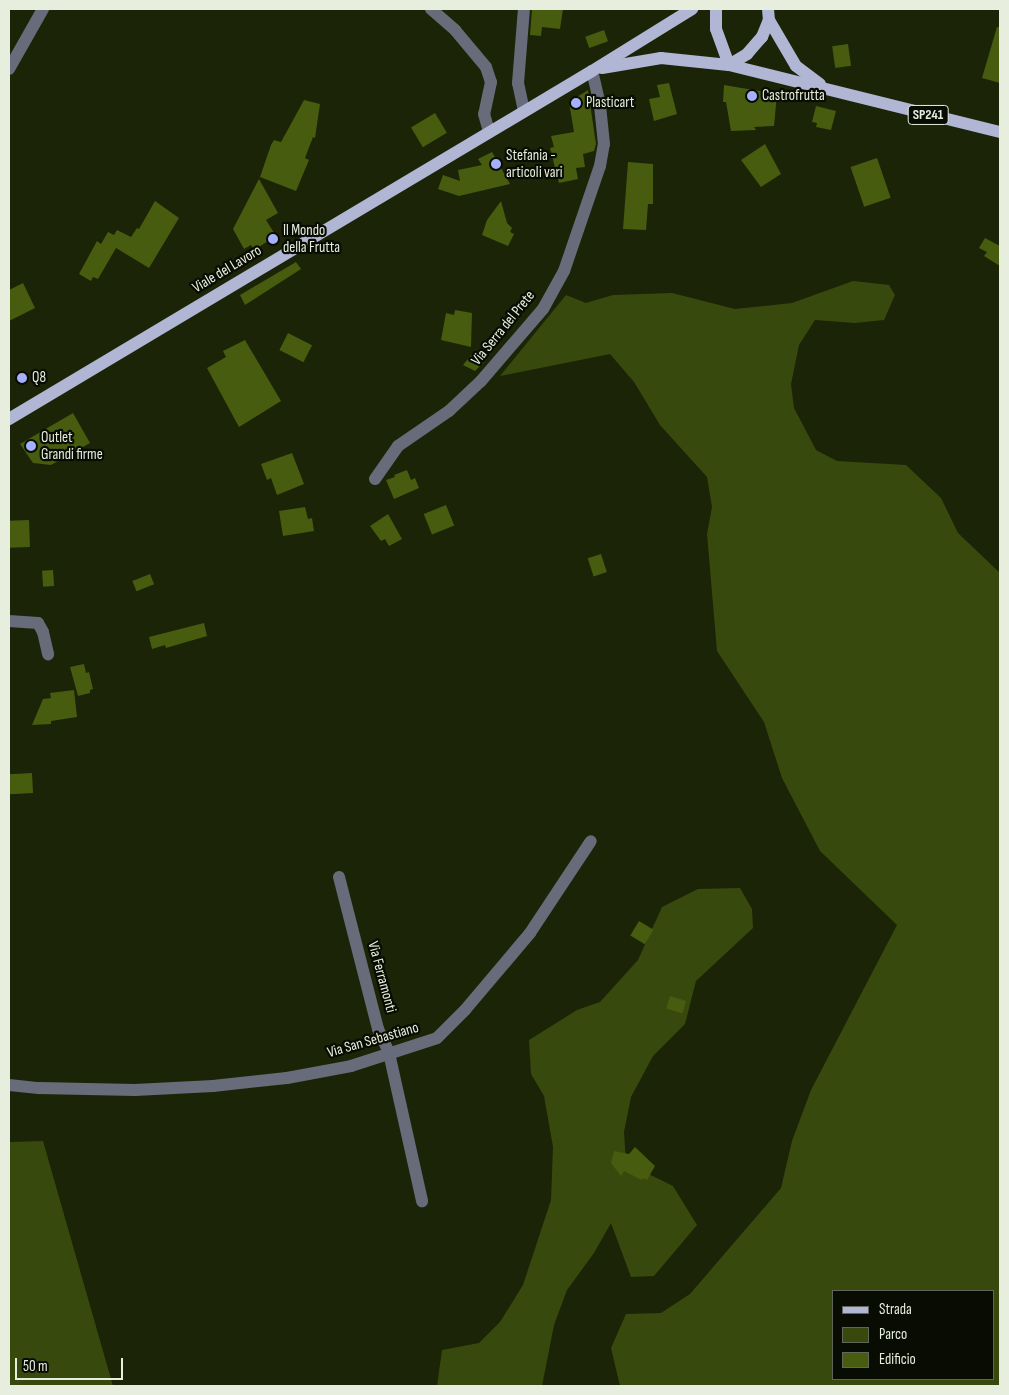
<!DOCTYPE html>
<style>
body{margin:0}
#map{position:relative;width:1009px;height:1395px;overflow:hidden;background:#1b2407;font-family:"Sofia Sans Condensed",sans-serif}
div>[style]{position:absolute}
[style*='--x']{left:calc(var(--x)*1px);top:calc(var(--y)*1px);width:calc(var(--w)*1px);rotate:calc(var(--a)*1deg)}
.green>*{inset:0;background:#38490d}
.building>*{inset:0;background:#475c0e;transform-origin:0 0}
.minor>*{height:12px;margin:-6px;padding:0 6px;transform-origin:6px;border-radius:6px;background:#686b79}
.major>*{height:12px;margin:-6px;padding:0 6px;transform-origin:6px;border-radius:6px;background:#b0b6d4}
.dots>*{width:14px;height:14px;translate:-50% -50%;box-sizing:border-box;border:2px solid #080c03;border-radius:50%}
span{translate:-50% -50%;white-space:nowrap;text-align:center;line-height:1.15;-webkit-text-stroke:4.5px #080c03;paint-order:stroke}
.shield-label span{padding:1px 4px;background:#080c03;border:1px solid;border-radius:4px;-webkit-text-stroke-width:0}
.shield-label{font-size:14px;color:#e7eedd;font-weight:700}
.poi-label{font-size:15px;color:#e7eedd}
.left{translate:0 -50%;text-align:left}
.street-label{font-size:15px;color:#e7eedd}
.frame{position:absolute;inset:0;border:10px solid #e7eedd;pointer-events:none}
.legend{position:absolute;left:832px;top:1290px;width:162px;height:90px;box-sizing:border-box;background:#080c03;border:1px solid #61665a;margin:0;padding:6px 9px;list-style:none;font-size:15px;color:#e7eedd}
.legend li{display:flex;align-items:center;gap:10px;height:25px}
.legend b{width:25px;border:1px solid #61665a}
.scale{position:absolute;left:15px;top:1358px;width:108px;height:22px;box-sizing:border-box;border:2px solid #e7eedd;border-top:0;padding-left:6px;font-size:15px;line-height:18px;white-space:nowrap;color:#e7eedd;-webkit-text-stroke:4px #080c03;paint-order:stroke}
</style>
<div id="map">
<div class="green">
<i style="clip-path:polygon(evenodd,853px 281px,889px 285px,895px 295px,884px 320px,855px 323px,815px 320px,799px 345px,791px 384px,794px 408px,816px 450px,837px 461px,906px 465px,941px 498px,958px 533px,1000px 573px,1000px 1386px,620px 1386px,611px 1348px,626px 1314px,661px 1313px,690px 1294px,781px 1188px,792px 1141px,811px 1090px,897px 925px,820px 851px,782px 778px,764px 722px,717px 651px,707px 534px,712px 507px,707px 477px,660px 425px,634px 382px,610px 354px,500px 376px,566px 295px,586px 303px,613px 295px,672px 293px,735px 309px,792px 303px,853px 281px,833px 1291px,993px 1291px,993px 1379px,833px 1379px,833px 1291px)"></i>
<i style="clip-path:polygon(740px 888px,752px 909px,753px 928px,696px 981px,685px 1024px,653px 1056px,631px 1097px,624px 1132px,626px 1163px,673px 1186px,697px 1225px,654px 1276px,631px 1277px,611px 1223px,594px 1253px,567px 1290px,554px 1325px,542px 1386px,437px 1386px,442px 1350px,479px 1343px,500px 1322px,523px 1285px,551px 1200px,553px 1147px,544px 1096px,531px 1074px,529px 1040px,577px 1010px,600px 1002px,638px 960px,662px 907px,698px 889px)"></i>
<i style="clip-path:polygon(43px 1141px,113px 1386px,9px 1386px,9px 1142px)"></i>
</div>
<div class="building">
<i style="clip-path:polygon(532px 9px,563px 9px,560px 29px,542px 27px,541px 36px,530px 35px)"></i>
<i style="clip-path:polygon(997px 27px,1000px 27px,1000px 83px,982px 78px)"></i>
<i style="left:604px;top:30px;width:12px;height:20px;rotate:70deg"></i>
<i style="left:848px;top:44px;width:22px;height:16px;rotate:82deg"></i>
<i style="clip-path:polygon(669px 83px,677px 114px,654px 121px,649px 99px,660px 97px,657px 85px)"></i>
<i style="clip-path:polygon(724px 85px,777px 94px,774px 126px,754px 127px,756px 130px,731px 131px,726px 102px,723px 102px)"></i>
<i style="clip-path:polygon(588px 90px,596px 144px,594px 151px,583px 154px,585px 167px,576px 168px,578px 179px,559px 183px,550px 148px,554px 147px,551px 136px,574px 132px,569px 102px)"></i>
<i style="clip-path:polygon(304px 100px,320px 104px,315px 138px,313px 137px,305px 158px,309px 160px,296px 191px,260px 177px,271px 145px,274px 140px,281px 142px)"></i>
<i style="clip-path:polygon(816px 106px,836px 111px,831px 130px,816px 127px,817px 123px,812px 122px)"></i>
<i style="left:435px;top:113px;width:23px;height:28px;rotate:59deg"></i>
<i style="clip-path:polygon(765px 144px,781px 174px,761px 187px,741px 160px)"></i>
<i style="clip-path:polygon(492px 152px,510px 184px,459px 196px,438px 189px,443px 175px,460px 181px,458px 170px,482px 165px,478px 159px)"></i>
<i style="left:877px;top:158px;width:42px;height:28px;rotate:71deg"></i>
<i style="clip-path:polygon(628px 162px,653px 164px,653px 204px,648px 204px,646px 230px,623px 229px)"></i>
<i style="clip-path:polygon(259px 179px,278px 213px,266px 220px,276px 236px,254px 250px,251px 245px,244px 249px,233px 229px)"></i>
<i style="clip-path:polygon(155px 201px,179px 218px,149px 268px,116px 248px,98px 279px,93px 277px,91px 281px,79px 274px,97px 241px,101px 244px,108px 232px,114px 235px,117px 230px,131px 237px,137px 228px,139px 229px)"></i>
<i style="clip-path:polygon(501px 201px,507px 223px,512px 228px,510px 232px,514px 234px,508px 246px,482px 235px,487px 220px)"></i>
<i style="clip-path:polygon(985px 238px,1000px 246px,1000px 266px,984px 256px,987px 252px,979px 248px)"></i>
<i style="clip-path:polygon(296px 262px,301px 269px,245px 305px,240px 295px)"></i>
<i style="clip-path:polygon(23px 283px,35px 308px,9px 321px,9px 290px)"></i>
<i style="clip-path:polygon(455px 310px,472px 313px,471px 347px,441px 340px,446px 313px,454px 315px)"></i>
<i style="left:288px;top:333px;width:27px;height:19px;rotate:27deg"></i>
<i style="clip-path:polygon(245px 340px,281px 401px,239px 427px,207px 368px,226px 357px,223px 351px)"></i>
<i style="clip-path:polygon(472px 354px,485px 361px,475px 371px,463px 365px)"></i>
<i style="clip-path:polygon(73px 413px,90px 443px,51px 465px,33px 463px,20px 444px)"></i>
<i style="clip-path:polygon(292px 453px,304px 484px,277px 495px,271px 478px,267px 480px,261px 464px)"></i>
<i style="clip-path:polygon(407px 470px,411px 480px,415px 478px,419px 488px,394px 499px,386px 480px,395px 477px,394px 475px)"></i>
<i style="left:446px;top:505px;width:22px;height:24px;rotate:68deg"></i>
<i style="clip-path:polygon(305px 507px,308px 519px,312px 518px,314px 531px,283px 536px,279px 511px)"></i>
<i style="clip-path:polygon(388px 514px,402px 539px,389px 546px,385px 539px,381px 541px,370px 526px)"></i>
<i style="left:29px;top:520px;width:27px;height:20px;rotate:88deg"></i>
<i style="left:601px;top:554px;width:19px;height:14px;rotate:72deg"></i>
<i style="left:53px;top:570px;width:16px;height:11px;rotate:86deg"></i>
<i style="left:150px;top:574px;width:11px;height:19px;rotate:68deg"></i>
<i style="clip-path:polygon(204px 623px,207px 636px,166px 648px,165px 645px,152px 649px,149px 637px)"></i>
<i style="clip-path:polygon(84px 664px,86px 673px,89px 672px,93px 689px,90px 690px,90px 693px,78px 696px,70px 667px)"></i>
<i style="clip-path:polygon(74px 690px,77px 717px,51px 721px,51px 724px,32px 725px,43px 699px,51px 698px,50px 693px)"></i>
<i style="left:32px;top:773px;width:20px;height:23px;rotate:87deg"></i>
<i style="left:639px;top:921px;width:17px;height:17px;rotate:31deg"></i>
<i style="left:670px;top:996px;width:17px;height:13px;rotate:17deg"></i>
<i style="clip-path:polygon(635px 1147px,655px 1166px,647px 1180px,643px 1178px,642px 1180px,624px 1171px,621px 1176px,611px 1163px,614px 1151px,629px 1154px)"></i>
</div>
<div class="minor">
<i style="--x:431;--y:9;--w:32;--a:41"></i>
<i style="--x:455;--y:30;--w:48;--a:50"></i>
<i style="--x:486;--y:67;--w:16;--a:72"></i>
<i style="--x:491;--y:82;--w:33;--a:102"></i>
<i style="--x:484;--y:114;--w:19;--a:74"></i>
<i style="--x:9;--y:69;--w:69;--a:-60.5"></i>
<i style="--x:524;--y:111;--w:29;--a:-102"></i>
<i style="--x:518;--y:83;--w:74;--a:-85.4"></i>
<i style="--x:375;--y:479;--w:40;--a:-55.1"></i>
<i style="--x:398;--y:446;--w:62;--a:-34.5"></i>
<i style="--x:449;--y:411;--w:44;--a:-43.2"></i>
<i style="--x:481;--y:381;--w:95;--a:-49.3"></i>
<i style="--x:543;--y:309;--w:43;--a:-61.1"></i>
<i style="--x:564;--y:271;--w:111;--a:-71.1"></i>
<i style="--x:600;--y:166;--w:22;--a:-80"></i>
<i style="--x:604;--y:144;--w:39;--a:-96"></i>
<i style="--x:600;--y:105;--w:35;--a:-103"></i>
<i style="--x:9;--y:621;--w:29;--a:4"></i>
<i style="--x:38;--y:623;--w:10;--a:61"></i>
<i style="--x:43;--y:632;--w:23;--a:77"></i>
<i style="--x:339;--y:877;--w:157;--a:75.6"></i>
<i style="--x:378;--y:1029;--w:26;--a:65"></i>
<i style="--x:389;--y:1053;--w:152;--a:77.4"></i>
<i style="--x:9;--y:1085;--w:30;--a:6"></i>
<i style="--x:39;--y:1088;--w:96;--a:1.2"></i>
<i style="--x:135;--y:1090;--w:78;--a:-2.9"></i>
<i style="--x:213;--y:1086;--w:74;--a:-6.2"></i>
<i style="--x:287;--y:1078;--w:65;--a:-10.6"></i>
<i style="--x:351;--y:1066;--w:90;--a:-18"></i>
<i style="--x:437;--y:1038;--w:40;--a:-45"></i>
<i style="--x:465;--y:1010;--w:101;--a:-49.8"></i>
<i style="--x:530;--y:933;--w:110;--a:-56.5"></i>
</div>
<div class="major">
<i style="--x:716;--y:9;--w:20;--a:90"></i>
<i style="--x:716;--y:29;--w:38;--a:70"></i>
<i style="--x:768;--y:9;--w:11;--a:85"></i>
<i style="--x:769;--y:20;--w:53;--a:59.6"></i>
<i style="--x:796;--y:66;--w:30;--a:37"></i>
<i style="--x:729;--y:65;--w:21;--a:-31"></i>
<i style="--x:747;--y:54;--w:23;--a:-49"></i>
<i style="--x:762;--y:37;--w:18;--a:-68"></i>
<i style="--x:602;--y:68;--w:60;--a:-9.6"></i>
<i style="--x:661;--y:58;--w:68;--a:5.9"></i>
<i style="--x:729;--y:65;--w:279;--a:13.9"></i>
<i style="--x:9;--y:419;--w:679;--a:-30.83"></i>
<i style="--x:592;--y:71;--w:118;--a:-31.8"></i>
</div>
<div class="dots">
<i style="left:752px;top:96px;background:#a5b1fc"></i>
<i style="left:576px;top:103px;background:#a5b1fc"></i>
<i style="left:496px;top:164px;background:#a5b1fc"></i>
<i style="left:273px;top:239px;background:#a5b1fc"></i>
<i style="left:22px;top:378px;background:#a5b1fc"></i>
<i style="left:31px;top:446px;background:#a5b1fc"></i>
</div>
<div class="shield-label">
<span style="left:928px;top:115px">SP241</span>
</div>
<div class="poi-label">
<span class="left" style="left:762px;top:96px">Castrofrutta</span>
<span class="left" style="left:586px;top:103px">Plasticart</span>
<span class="left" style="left:506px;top:164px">Stefania -<br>articoli vari</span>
<span class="left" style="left:283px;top:239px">Il Mondo<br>della Frutta</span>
<span class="left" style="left:32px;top:378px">Q8</span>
<span class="left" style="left:41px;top:446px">Outlet<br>Grandi firme</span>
</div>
<div class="street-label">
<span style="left:227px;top:269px;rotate:-31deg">Viale del Lavoro</span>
<span style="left:503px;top:328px;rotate:-51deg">Via Serra del Prete</span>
<span style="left:382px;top:977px;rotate:75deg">Via Ferramonti</span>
<span style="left:373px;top:1040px;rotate:-16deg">Via San Sebastiano</span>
</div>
<div class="frame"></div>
<ul class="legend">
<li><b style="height:6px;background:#b0b6d4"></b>Strada</li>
<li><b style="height:14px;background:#38490d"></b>Parco</li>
<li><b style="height:14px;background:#475c0e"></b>Edificio</li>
</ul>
<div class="scale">50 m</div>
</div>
